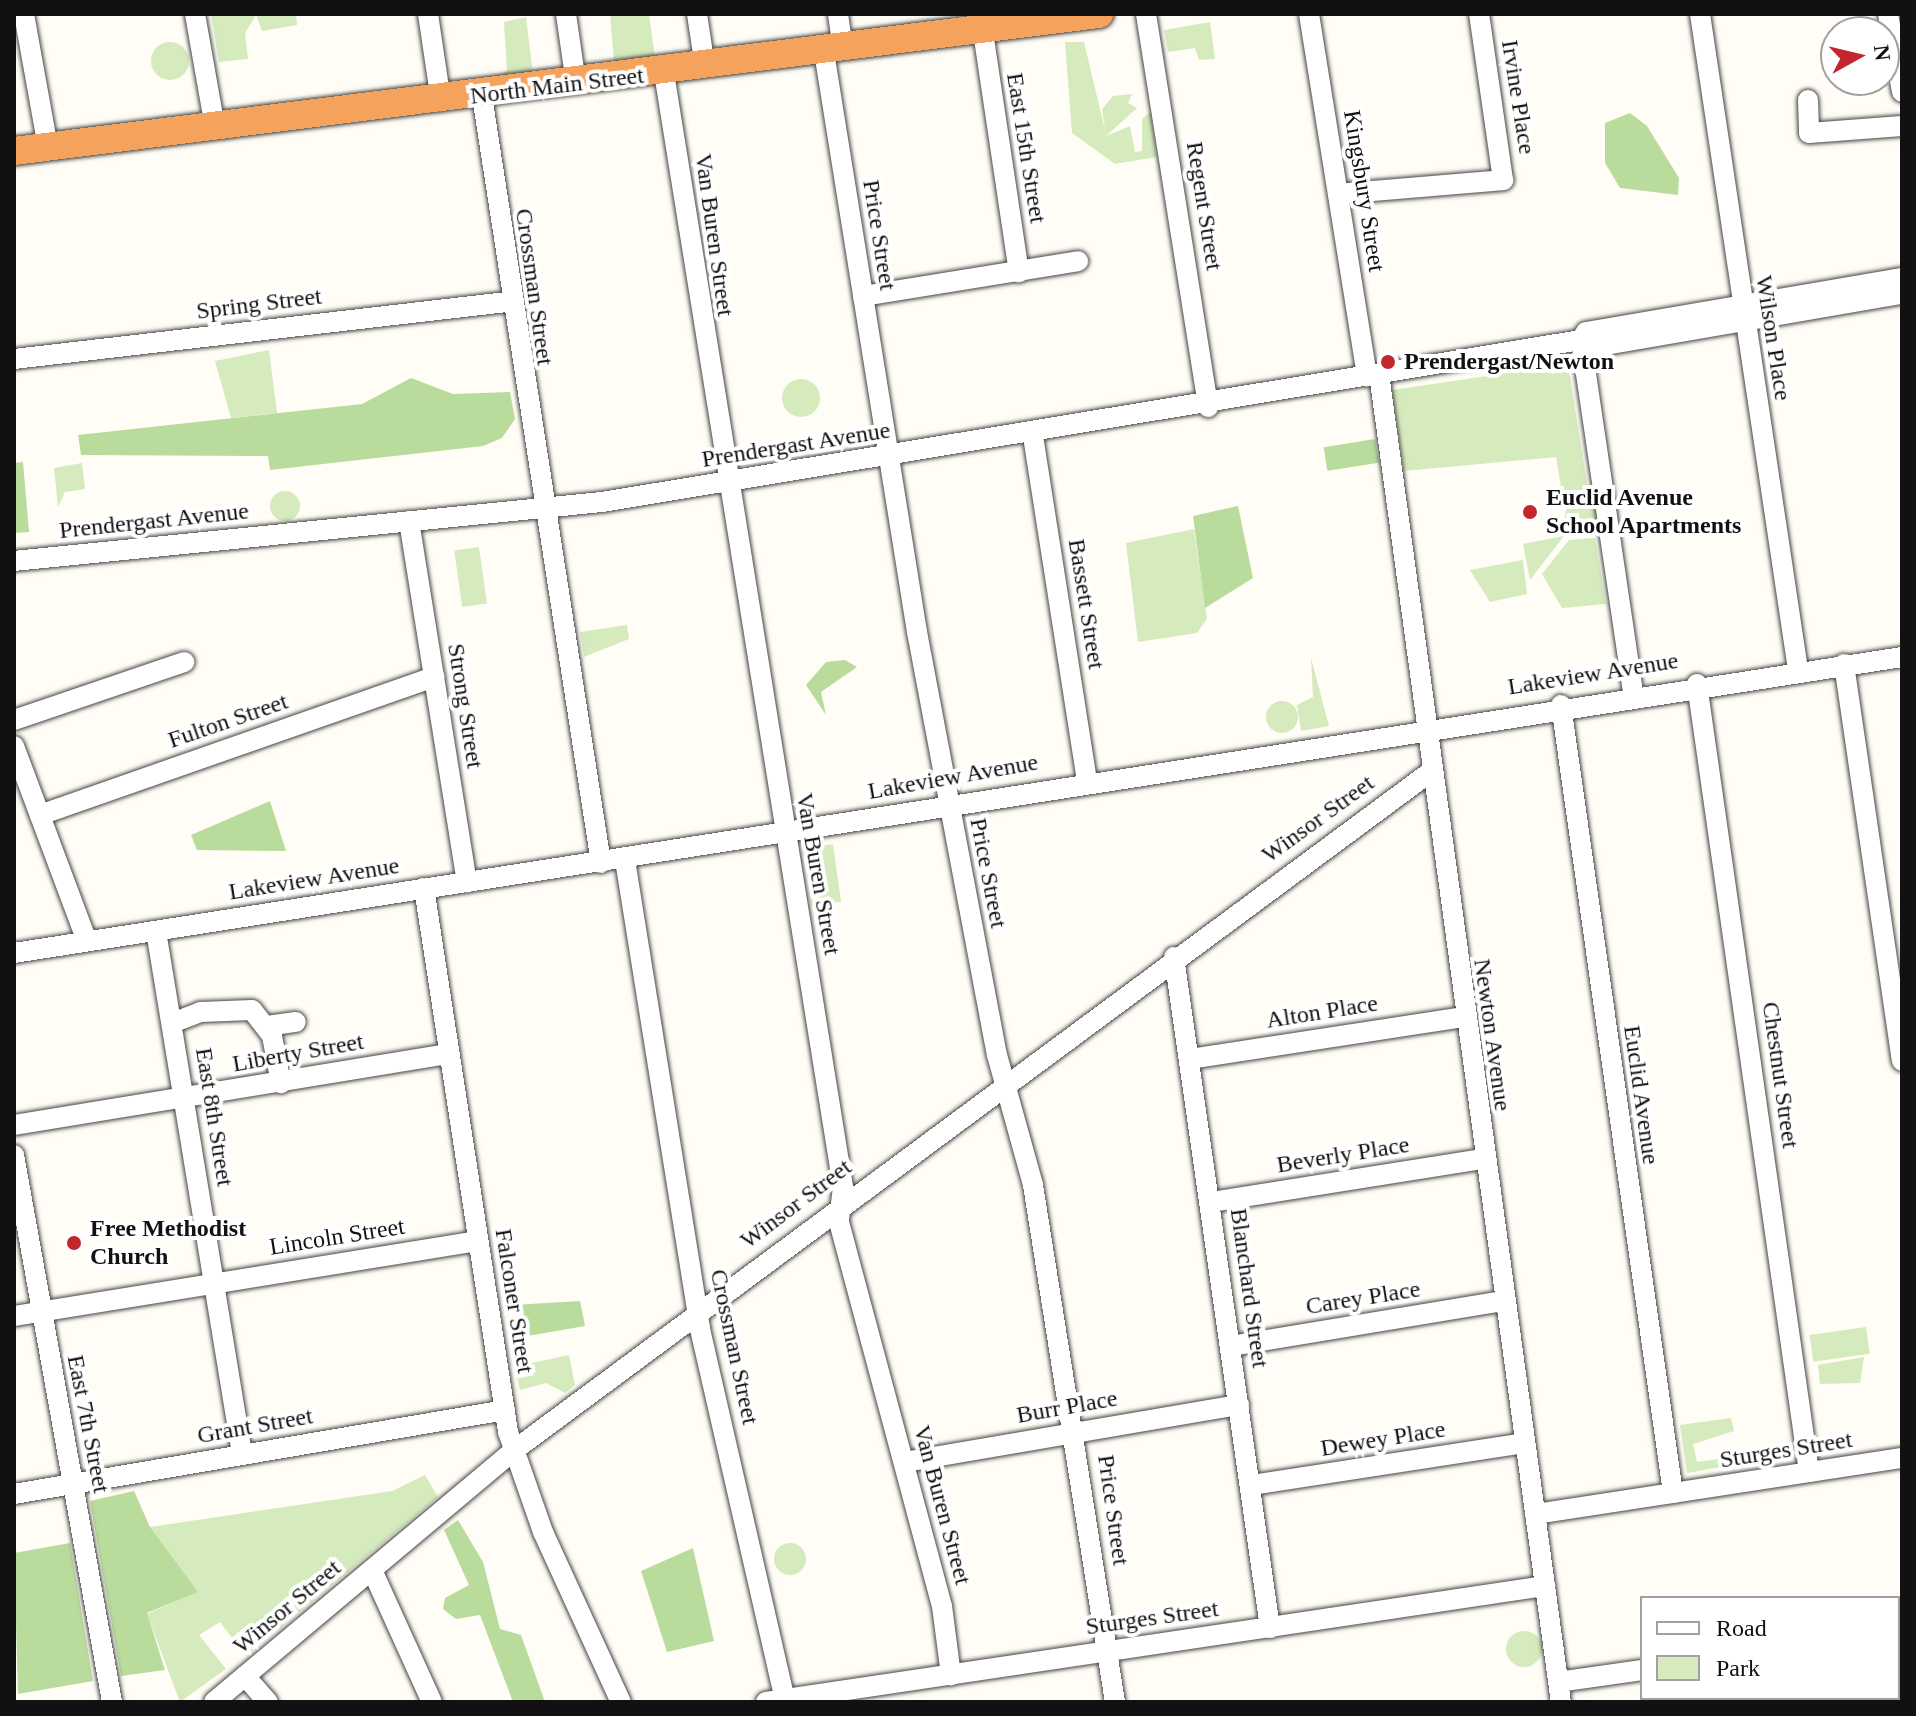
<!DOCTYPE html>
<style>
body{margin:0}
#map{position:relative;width:1916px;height:1716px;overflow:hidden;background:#fffdf5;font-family:"Times New Roman",serif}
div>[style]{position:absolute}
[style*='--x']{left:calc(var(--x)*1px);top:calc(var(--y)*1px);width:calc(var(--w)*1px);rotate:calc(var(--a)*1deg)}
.green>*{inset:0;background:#d5ebbd;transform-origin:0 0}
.round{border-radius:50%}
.forest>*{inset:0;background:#b9dc9c;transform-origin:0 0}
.roads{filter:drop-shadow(0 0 2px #444) drop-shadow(0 0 2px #444)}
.minor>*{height:20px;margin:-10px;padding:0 10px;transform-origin:10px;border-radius:10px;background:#fff}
.highway>*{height:28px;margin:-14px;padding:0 14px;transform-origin:14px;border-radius:14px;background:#f5a25d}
.dots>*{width:22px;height:22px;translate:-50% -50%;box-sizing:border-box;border:4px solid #fff;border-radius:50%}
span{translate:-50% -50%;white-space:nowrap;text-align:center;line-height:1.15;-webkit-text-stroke:8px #fff;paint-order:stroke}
.street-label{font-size:24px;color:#111}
.poi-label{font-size:24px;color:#111;font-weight:700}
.left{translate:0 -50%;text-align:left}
.frame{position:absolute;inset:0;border:16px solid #111;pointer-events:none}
.legend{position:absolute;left:1640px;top:1596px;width:260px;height:104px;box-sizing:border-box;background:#fff;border:2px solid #a0a0a0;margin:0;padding:10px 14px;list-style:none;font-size:24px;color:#111}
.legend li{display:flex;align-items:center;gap:16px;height:40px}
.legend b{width:40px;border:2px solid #a0a0a0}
.north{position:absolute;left:1820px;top:16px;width:80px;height:80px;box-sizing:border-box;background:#fff;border:2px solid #a0a0a0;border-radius:50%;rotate:82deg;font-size:22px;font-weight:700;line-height:32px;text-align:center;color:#111}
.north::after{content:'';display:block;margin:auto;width:28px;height:36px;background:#c4262e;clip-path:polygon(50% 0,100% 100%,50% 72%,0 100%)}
</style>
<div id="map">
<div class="green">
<i style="clip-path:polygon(211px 14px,296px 14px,297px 25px,262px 31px,256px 15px,245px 33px,248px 59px,219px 62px)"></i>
<i style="clip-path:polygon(610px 14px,649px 14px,655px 57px,614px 62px)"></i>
<i style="clip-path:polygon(526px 17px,533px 74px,497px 78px,507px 70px,504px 22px)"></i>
<i style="clip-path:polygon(1210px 22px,1215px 59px,1199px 60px,1195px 48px,1168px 52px,1164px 30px)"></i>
<i style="clip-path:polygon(1065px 42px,1084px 42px,1105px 130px,1102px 109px,1113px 96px,1132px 94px,1128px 103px,1137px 108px,1106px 136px,1130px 126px,1135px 152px,1142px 151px,1142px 119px,1151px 112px,1156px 157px,1115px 164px,1072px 133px)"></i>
<i class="round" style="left:151px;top:42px;width:38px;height:38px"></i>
<i style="clip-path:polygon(269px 350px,277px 413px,231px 418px,215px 361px)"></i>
<i style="clip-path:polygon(1568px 364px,1588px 489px,1562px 493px,1556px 457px,1404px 471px,1392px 390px)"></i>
<i class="round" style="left:782px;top:379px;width:38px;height:38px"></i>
<i style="clip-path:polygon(82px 463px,85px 489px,65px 492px,58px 507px,54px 468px)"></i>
<i class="round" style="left:270px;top:491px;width:30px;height:30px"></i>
<i class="round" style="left:1565px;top:500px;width:32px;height:32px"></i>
<i style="clip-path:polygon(1194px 529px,1207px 619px,1197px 633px,1138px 642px,1126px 543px)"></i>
<i style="clip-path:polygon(1564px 536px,1530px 580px,1523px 544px)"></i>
<i style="clip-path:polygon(1595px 538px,1606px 604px,1562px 608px,1542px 574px,1569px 540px)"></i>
<i style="left:479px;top:547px;width:57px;height:25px;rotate:82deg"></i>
<i style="clip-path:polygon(1523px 560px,1527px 594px,1490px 602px,1470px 570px)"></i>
<i style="clip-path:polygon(627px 625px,629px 639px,584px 657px,580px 632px)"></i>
<i style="clip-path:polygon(1311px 658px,1329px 726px,1301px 731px,1297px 705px,1313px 697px)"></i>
<i class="round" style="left:1266px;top:701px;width:32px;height:32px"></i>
<i style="left:833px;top:844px;width:58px;height:30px;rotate:82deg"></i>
<i style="left:1866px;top:1327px;width:27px;height:57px;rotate:82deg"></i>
<i style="clip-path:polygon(569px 1355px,575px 1385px,565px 1393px,546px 1383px,520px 1390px,514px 1367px)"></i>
<i style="clip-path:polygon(1864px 1357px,1860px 1383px,1820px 1384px,1818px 1365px)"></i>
<i style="clip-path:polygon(1731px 1418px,1734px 1431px,1693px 1444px,1697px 1462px,1725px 1458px,1726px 1466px,1687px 1473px,1680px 1425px)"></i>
<i style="clip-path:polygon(425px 1475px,438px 1497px,246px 1656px,220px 1622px,199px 1635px,226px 1669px,180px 1702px,147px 1614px,197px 1592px,150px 1527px,392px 1491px)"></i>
<i class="round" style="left:774px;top:1543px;width:32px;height:32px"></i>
<i class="round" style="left:1506px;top:1631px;width:36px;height:36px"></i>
</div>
<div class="forest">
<i style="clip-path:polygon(1630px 113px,1647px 126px,1679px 178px,1678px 195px,1620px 188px,1605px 163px,1605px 123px)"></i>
<i style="clip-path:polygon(411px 378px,453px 394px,510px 392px,515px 419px,502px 438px,483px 446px,270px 470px,268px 456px,81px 455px,78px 435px,362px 404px)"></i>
<i style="left:1375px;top:439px;width:24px;height:52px;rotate:81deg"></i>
<i style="clip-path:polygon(23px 462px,29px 532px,14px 533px,14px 463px)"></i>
<i style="clip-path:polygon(1238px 506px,1253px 578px,1205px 608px,1193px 516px)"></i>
<i style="clip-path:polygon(845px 660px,857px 667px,821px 692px,826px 715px,806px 685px,826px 662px)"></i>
<i style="clip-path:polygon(270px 801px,286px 851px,197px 850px,191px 835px)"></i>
<i style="clip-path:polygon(580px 1301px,585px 1326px,516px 1338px,513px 1305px)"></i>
<i style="clip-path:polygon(134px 1491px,150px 1527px,198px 1592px,147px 1613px,165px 1670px,121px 1676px,90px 1501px)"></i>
<i style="clip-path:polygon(458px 1520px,483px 1562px,500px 1629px,521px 1635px,545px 1702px,513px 1702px,480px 1615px,456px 1619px,443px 1609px,445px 1598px,469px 1585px,444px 1530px)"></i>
<i style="clip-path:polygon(70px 1543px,93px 1681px,18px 1694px,14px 1553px)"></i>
<i style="clip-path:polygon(693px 1548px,714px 1641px,667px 1652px,641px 1571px)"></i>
</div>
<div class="roads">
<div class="minor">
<i style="--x:24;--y:14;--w:135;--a:79.8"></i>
<i style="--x:195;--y:14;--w:116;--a:80"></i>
<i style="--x:428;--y:14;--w:88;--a:81.5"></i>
<i style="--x:566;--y:14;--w:70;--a:81.8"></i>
<i style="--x:697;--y:14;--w:54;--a:81.4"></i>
<i style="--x:838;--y:14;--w:35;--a:82"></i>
<i style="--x:1146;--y:14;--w:398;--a:81"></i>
<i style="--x:1309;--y:14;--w:367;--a:80.9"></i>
<i style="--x:1700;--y:14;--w:663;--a:81.5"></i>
<i style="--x:1888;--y:14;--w:79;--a:79.8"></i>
<i style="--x:983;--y:32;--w:243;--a:81.5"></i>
<i style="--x:824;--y:52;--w:587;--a:80.89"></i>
<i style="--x:917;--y:632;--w:430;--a:79.3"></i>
<i style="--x:997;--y:1055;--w:135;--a:74.5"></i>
<i style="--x:1033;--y:1185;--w:523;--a:80.99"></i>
<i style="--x:664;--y:73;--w:1128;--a:80.87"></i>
<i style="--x:843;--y:1187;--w:35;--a:97"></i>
<i style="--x:839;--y:1222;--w:398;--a:75"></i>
<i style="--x:942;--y:1606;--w:70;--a:82.6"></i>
<i style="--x:482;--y:96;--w:776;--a:81.18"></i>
<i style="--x:1808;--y:100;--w:33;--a:88"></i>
<i style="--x:1809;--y:133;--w:93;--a:-4.3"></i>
<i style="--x:1338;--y:194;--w:166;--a:-4.8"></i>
<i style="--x:1503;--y:180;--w:168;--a:-98.2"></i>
<i style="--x:863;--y:296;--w:218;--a:-9.2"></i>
<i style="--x:1581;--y:340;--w:358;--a:81.6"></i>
<i style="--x:1581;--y:340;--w:9;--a:-58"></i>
<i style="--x:1586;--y:332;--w:321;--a:-9.7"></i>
<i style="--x:1581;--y:340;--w:15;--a:28"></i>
<i style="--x:1594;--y:347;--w:313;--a:-9.8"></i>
<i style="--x:14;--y:359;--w:499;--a:-6.6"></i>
<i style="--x:1379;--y:374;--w:1340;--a:82.2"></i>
<i style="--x:1033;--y:436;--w:349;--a:81.1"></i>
<i style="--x:409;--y:521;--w:366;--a:80.9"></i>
<i style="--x:14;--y:561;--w:591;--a:-5.73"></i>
<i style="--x:602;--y:502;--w:992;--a:-9.4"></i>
<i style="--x:1844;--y:664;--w:401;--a:81.7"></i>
<i style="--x:1697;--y:684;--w:796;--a:81.91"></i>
<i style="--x:1561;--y:705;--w:796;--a:81.91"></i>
<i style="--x:14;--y:720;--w:180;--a:-18.8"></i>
<i style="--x:14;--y:746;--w:208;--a:69.5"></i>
<i style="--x:40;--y:815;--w:418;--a:-19.3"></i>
<i style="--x:625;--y:860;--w:475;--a:80.9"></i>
<i style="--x:700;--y:1329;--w:380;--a:77.1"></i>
<i style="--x:424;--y:888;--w:550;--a:81.22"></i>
<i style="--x:508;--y:1432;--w:106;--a:70.7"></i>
<i style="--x:543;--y:1532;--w:187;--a:65.4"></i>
<i style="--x:156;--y:931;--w:530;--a:80.66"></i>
<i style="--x:14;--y:953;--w:1911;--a:-8.91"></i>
<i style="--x:1174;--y:957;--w:678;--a:81.86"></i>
<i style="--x:172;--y:1023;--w:30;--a:-21"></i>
<i style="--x:200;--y:1012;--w:52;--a:-2.2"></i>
<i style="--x:252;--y:1010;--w:33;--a:52"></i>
<i style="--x:272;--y:1036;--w:48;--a:79.2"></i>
<i style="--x:267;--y:1026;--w:29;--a:-8"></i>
<i style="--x:1189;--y:1059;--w:277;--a:-8.7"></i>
<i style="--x:14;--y:1125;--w:441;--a:-9.3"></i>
<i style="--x:14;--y:1155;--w:556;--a:79.84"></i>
<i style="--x:1211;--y:1202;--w:275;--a:-9"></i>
<i style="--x:14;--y:1316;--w:470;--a:-9.2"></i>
<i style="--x:1231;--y:1346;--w:277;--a:-9.4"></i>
<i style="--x:905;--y:1462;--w:339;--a:-9.7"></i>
<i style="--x:1251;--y:1485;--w:276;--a:-8.7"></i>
<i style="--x:14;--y:1494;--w:498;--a:-9.7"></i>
<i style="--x:1535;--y:1514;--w:371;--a:-8.7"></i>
<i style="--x:372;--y:1570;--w:145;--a:65.6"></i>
<i style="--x:1898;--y:1632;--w:4;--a:-14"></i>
<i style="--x:245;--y:1676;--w:35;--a:49"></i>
<i style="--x:1558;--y:1682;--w:85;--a:-8.1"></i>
<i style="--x:214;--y:1702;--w:390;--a:-40"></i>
<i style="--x:513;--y:1451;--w:1140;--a:-36.51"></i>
<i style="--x:766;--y:1702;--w:788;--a:-8.47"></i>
</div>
<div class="highway">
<i style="--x:14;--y:151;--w:1094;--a:-7.2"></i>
</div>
</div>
<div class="dots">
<i style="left:1388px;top:362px;background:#c4262e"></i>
<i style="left:1530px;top:512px;background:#c4262e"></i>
<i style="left:74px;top:1243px;background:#c4262e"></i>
</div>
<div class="street-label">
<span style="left:557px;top:86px;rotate:-7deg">North Main Street</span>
<span style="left:1518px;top:97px;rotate:81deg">Irvine Place</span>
<span style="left:1026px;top:148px;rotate:81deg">East 15th Street</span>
<span style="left:1364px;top:191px;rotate:81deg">Kingsbury Street</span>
<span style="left:1204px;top:206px;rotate:81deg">Regent Street</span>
<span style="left:714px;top:235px;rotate:82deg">Van Buren Street</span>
<span style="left:879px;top:235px;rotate:81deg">Price Street</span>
<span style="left:534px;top:287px;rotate:82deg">Crossman Street</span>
<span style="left:259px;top:304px;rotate:-7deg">Spring Street</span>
<span style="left:1773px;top:338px;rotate:81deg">Wilson Place</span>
<span style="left:796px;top:445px;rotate:-9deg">Prendergast Avenue</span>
<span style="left:154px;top:521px;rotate:-6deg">Prendergast Avenue</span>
<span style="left:1086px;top:604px;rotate:81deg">Bassett Street</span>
<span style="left:1593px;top:674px;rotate:-9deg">Lakeview Avenue</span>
<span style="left:465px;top:706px;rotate:81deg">Strong Street</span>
<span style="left:228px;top:721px;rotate:-19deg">Fulton Street</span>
<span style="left:953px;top:777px;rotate:-10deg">Lakeview Avenue</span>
<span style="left:1318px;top:819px;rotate:-36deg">Winsor Street</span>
<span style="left:988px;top:873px;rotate:79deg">Price Street</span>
<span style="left:818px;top:874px;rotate:80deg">Van Buren Street</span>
<span style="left:314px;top:879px;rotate:-9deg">Lakeview Avenue</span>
<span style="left:1322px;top:1012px;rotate:-9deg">Alton Place</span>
<span style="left:1492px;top:1035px;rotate:82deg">Newton Avenue</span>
<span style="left:298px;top:1053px;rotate:-10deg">Liberty Street</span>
<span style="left:1780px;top:1075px;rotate:82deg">Chestnut Street</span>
<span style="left:1641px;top:1095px;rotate:82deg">Euclid Avenue</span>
<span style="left:214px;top:1117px;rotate:81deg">East 8th Street</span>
<span style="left:1343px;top:1155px;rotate:-9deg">Beverly Place</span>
<span style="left:796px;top:1204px;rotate:-37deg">Winsor Street</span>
<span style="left:337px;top:1237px;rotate:-9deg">Lincoln Street</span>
<span style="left:1249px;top:1288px;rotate:82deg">Blanchard Street</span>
<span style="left:1363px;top:1298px;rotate:-9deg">Carey Place</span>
<span style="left:514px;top:1301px;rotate:81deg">Falconer Street</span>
<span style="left:734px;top:1347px;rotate:78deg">Crossman Street</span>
<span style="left:1067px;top:1407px;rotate:-10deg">Burr Place</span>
<span style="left:88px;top:1424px;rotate:79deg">East 7th Street</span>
<span style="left:255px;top:1426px;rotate:-10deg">Grant Street</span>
<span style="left:1383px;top:1439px;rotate:-9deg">Dewey Place</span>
<span style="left:1786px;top:1450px;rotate:-9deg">Sturges Street</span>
<span style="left:942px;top:1505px;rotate:75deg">Van Buren Street</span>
<span style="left:1113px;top:1510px;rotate:82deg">Price Street</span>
<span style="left:287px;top:1607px;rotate:-40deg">Winsor Street</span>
<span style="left:1152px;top:1618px;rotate:-8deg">Sturges Street</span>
</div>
<div class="poi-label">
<span class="left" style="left:1404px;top:362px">Prendergast/Newton</span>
<span class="left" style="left:1546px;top:512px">Euclid Avenue<br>School Apartments</span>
<span class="left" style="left:90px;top:1243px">Free Methodist<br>Church</span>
</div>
<div class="frame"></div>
<ul class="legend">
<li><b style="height:10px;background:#fff"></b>Road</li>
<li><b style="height:22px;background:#d5ebbd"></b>Park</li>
</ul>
<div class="north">N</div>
</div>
